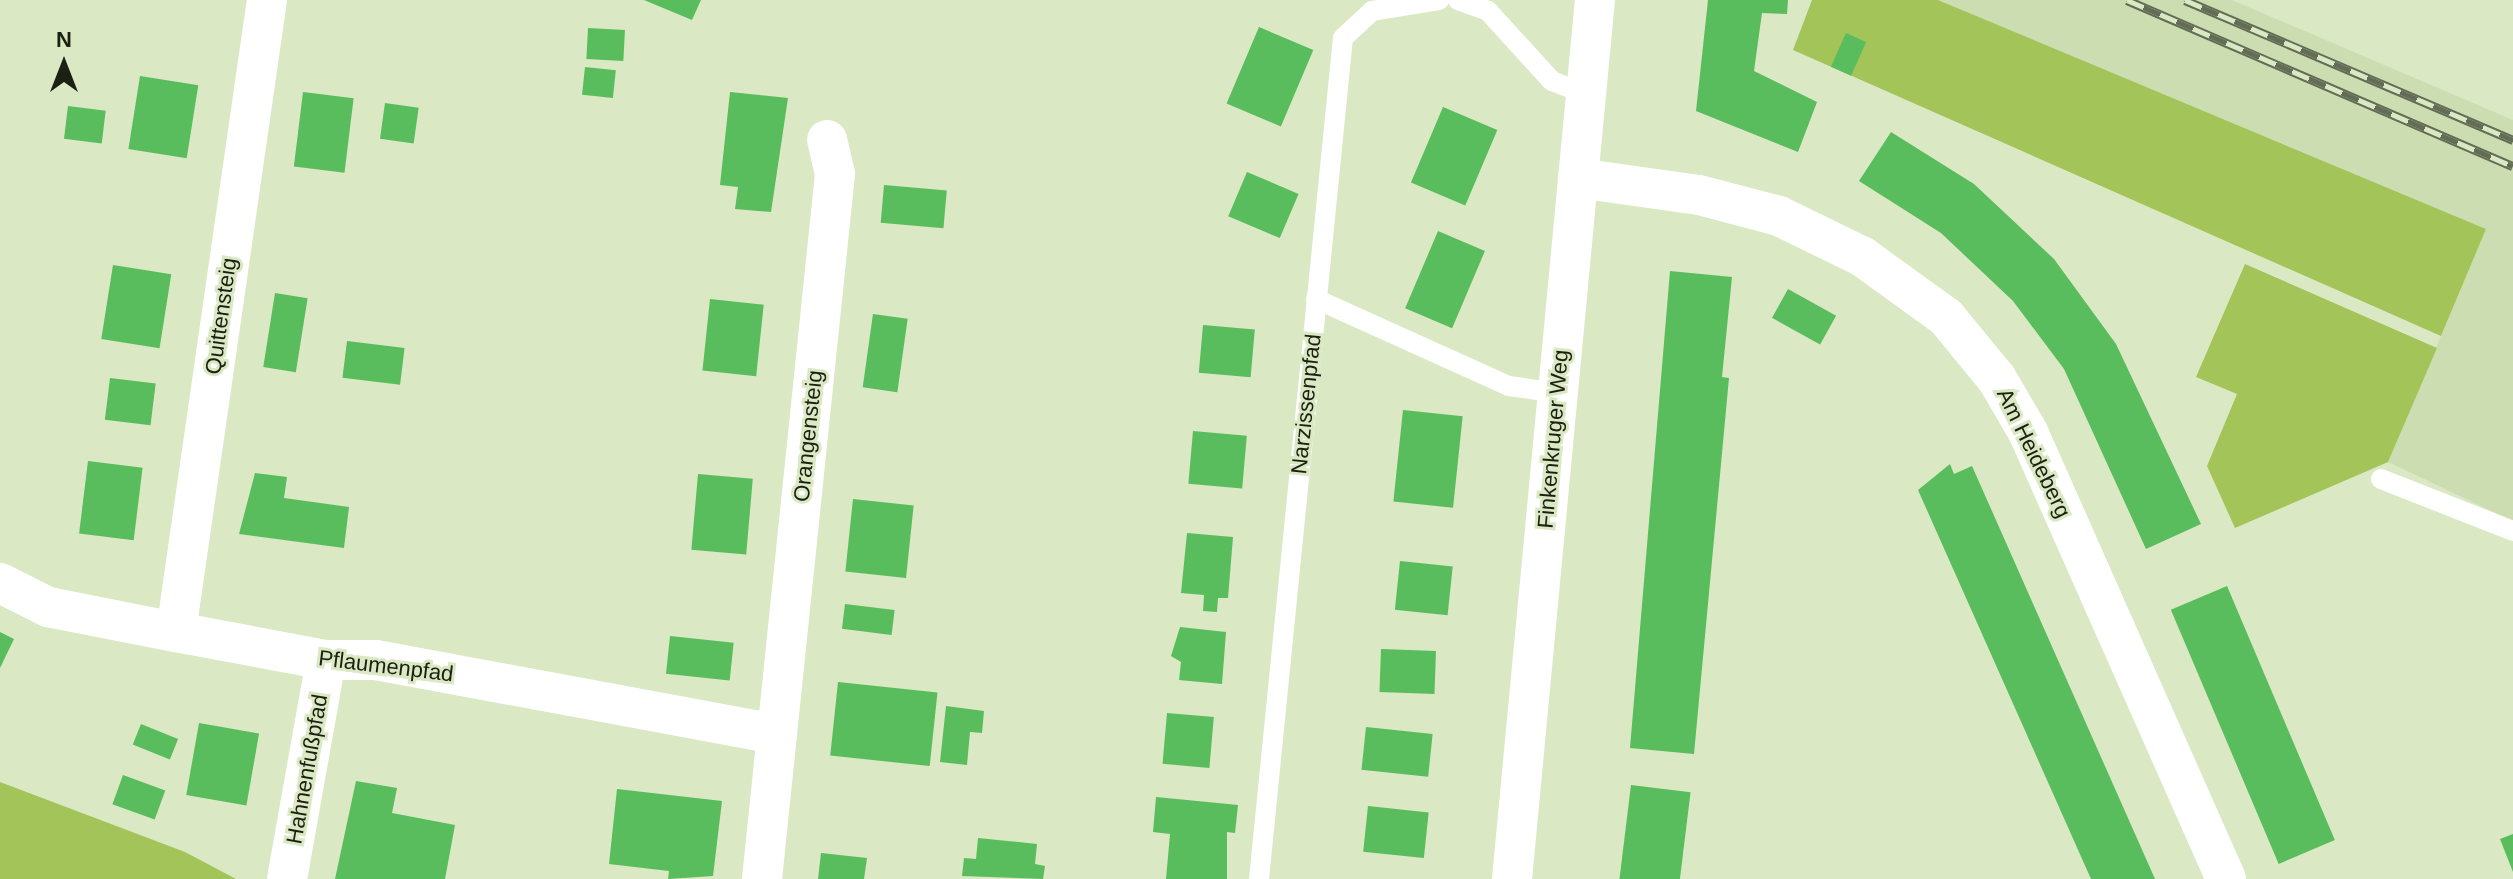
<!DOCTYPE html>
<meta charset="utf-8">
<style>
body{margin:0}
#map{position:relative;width:2513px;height:879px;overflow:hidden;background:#dae8c3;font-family:Helvetica,sans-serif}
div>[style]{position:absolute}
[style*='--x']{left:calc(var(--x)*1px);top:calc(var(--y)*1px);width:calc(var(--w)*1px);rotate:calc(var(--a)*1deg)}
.built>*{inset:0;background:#cdddb2}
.green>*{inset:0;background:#a2c458}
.building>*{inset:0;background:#59bc5d;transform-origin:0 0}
.lane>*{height:20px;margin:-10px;padding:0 10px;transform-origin:10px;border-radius:10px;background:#fff}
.street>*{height:40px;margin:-20px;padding:0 20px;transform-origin:20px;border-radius:20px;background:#fff}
.rail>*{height:9px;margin-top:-4.5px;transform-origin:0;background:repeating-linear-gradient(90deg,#dae8c3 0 18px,#636c55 0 36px);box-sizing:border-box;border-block:2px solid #636c55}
span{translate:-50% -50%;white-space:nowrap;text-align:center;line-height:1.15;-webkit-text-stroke:6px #dae8c3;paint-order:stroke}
.street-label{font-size:22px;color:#1b2012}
.north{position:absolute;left:24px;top:24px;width:80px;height:80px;-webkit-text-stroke:6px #dae8c3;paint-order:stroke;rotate:0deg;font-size:22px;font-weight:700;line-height:32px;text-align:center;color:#1b2012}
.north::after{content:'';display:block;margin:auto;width:28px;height:36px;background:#1b2012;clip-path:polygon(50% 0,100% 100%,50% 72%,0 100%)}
</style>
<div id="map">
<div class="built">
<i style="clip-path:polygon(1938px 0,2232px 0,2513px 120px,2513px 521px,2388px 462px,2486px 229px)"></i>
</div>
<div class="green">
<i style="clip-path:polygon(1812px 0,1938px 0,2486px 229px,2441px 336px,1793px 50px)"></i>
<i style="clip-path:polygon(2245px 264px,2437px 348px,2388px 462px,2235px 528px,2207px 466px,2237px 394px,2196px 377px)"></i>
<i style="clip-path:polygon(0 782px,185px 852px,236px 879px,0 879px)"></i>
</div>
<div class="building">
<i style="clip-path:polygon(644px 0,701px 0,692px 20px)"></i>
<i style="clip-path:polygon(1708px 0,1788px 0,1787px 14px,1762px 13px,1754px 71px,1817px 102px,1798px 152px,1696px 111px)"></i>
<i style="left:1259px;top:27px;width:59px;height:83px;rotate:23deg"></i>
<i style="left:588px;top:28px;width:37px;height:31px;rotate:3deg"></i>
<i style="left:1846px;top:33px;width:22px;height:37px;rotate:24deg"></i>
<i style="left:585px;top:67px;width:31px;height:28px;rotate:6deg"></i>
<i style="left:140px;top:76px;width:59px;height:74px;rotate:9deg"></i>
<i style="left:303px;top:92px;width:51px;height:75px;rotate:7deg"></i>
<i style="clip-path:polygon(730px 92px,788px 98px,771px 212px,735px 209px,738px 187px,720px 185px)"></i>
<i style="left:385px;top:103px;width:34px;height:36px;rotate:8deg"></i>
<i style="left:68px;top:106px;width:38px;height:33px;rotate:7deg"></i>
<i style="left:1443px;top:107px;width:59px;height:82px;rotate:23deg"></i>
<i style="clip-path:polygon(1891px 132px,1974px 184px,2054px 259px,2116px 344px,2201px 524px,2146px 549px,2064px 369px,2013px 301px,1941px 233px,1859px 181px)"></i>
<i style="left:1247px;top:172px;width:56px;height:48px;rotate:23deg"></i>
<i style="left:884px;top:185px;width:63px;height:38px;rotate:5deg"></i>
<i style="left:1438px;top:231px;width:51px;height:84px;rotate:23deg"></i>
<i style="left:113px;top:265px;width:59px;height:75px;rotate:9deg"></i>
<i style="clip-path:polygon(1670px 271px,1732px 277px,1722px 377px,1729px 378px,1694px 754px,1630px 748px)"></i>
<i style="left:1788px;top:289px;width:55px;height:33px;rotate:29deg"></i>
<i style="left:275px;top:293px;width:33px;height:75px;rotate:9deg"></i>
<i style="left:710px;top:299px;width:54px;height:72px;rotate:6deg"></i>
<i style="left:873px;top:314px;width:35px;height:74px;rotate:8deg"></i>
<i style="left:1203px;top:325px;width:52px;height:48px;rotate:5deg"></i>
<i style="left:347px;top:341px;width:58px;height:37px;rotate:7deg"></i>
<i style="left:110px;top:378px;width:46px;height:42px;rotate:7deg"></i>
<i style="left:1403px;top:410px;width:60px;height:92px;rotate:6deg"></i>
<i style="left:1193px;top:431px;width:54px;height:53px;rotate:5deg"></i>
<i style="left:88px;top:461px;width:55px;height:73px;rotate:7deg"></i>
<i style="clip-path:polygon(1950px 464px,1954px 474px,1972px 466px,2155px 879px,2091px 879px,1918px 490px)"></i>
<i style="clip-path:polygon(255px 473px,287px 477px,284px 498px,349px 507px,344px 548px,239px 534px)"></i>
<i style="left:698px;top:474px;width:55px;height:76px;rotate:5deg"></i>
<i style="left:853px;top:499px;width:61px;height:73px;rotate:6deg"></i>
<i style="clip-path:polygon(1187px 533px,1233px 537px,1228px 598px,1218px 598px,1217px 612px,1203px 611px,1204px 595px,1181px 593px)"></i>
<i style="left:1400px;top:561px;width:53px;height:49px;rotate:6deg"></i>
<i style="left:2227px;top:586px;width:276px;height:61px;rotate:67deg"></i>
<i style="left:845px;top:604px;width:50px;height:25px;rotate:7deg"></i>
<i style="clip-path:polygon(1180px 627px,1226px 632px,1222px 684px,1179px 680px,1181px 662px,1171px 656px)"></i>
<i style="clip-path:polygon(0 632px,14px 639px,0 668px)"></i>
<i style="left:670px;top:636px;width:64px;height:38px;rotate:6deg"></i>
<i style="left:1381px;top:649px;width:55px;height:43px;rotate:2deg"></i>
<i style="left:838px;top:682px;width:100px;height:74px;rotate:6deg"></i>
<i style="clip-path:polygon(946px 706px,984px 711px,982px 733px,970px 732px,967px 765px,940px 762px)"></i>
<i style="left:1167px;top:713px;width:47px;height:51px;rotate:5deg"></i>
<i style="left:199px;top:723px;width:61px;height:73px;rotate:10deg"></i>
<i style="left:141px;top:724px;width:40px;height:22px;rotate:22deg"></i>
<i style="left:1366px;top:727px;width:67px;height:43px;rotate:6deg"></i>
<i style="left:123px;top:775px;width:45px;height:31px;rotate:20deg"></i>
<i style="clip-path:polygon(356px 781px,397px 788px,392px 813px,455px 825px,445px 879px,335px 879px)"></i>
<i style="left:1631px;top:785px;width:60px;height:95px;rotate:7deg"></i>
<i style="clip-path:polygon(617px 789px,722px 801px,713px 876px,668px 879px,669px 871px,609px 864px)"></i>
<i style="clip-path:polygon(1156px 797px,1238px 805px,1235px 833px,1227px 832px,1227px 879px,1166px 879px,1170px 834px,1153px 832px)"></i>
<i style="left:1368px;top:806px;width:61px;height:46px;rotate:6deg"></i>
<i style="clip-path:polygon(2513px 834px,2513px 872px,2500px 839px)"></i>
<i style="clip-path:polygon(978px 838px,1037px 844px,1035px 864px,1045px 866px,1043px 879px,962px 876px,964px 858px,976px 859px)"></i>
<i style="clip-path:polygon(821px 853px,867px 858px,864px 879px,818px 879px)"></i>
</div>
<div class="lane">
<i style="--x:1458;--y:0;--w:32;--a:20"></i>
<i style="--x:1488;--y:11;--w:95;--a:47.6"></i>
<i style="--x:1552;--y:81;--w:36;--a:21"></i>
<i style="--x:1316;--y:299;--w:212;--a:24.3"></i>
<i style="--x:1509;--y:386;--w:49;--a:8.3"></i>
<i style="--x:2381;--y:479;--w:142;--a:21.5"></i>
<i style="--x:1259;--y:879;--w:845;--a:-84.3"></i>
<i style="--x:1343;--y:38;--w:40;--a:-43"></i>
<i style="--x:1372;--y:11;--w:68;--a:-9.3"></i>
</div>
<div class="street">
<i style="--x:1578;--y:178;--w:122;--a:8"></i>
<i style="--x:1699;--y:195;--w:83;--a:14.7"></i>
<i style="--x:1779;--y:216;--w:93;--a:26"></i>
<i style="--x:1863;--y:257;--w:102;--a:35.9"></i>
<i style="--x:1946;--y:317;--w:80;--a:50.6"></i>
<i style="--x:1997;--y:379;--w:61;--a:59.7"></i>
<i style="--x:2028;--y:432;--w:489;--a:66.1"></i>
<i style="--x:0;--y:583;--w:54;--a:26.6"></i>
<i style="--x:48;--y:607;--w:130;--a:11.1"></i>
<i style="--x:176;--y:632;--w:153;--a:10.6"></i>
<i style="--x:326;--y:660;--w:50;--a:0"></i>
<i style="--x:376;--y:660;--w:408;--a:10.5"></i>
<i style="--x:176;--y:632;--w:639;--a:-81.81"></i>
<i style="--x:287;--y:879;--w:222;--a:-79.9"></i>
<i style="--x:762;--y:879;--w:709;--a:-84.09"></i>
<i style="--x:835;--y:174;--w:35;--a:-103"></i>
<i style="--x:1512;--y:879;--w:883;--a:-84.61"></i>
</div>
<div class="rail">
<i style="--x:2127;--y:0;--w:420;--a:23.3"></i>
<i style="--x:2185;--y:0;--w:357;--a:23.1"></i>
</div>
<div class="street-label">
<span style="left:221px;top:316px;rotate:-82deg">Quittensteig</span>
<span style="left:1306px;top:404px;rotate:-84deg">Narzissenpfad</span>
<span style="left:808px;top:436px;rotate:-84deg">Orangensteig</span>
<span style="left:1553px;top:439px;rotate:-85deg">Finkenkruger Weg</span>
<span style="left:2034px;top:453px;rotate:64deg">Am Heideberg</span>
<span style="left:386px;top:666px;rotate:7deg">Pflaumenpfad</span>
<span style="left:307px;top:769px;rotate:-80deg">Hahnenfußpfad</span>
</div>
<div class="north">N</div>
</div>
